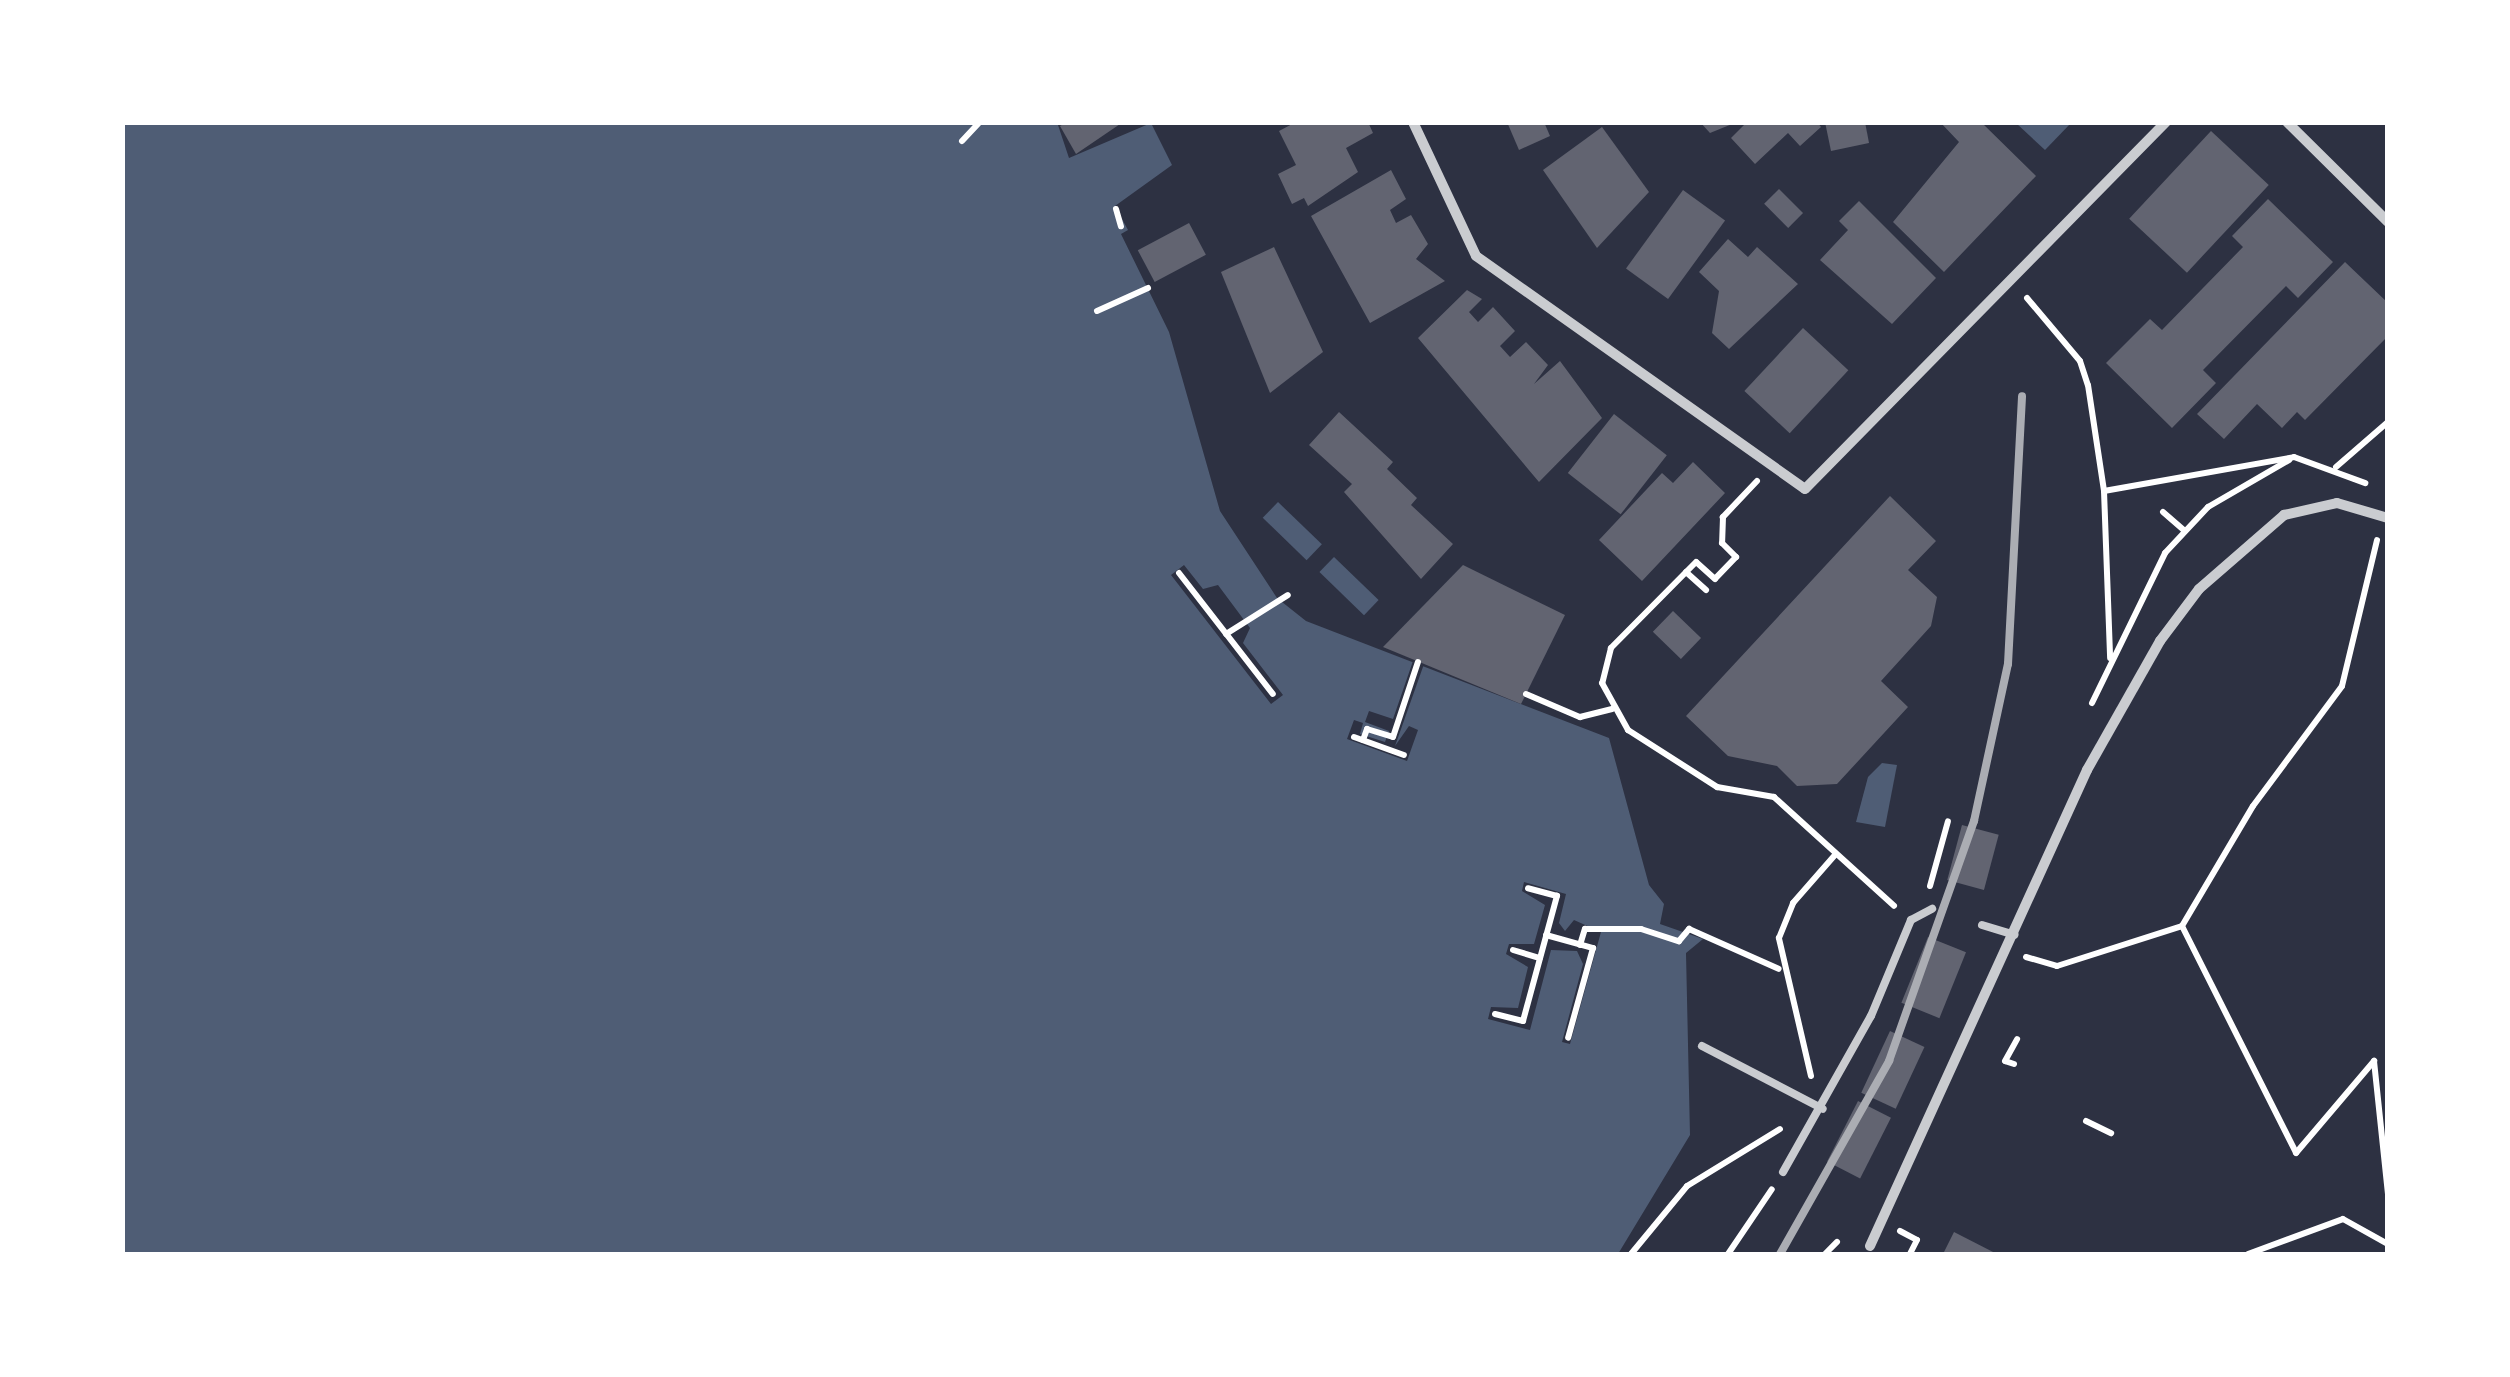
<!DOCTYPE html>
<style>
body{margin:0}
#map{position:relative;width:2510px;height:1377px;overflow:hidden;background:#2d3142;font-family:"Crimson Pro",serif}
div>[style]{position:absolute}
[style*='--x']{left:calc(var(--x)*1px);top:calc(var(--y)*1px);width:calc(var(--w)*1px);rotate:calc(var(--a)*1deg)}
.water>*{inset:0;background:#4f5d75;transform-origin:0 0}
.pier>*{inset:0;background:#2d3142}
.building>*{inset:0;background:#626471;transform-origin:0 0}
.path>*{height:6px;margin:-3px;padding:0 3px;transform-origin:3px;border-radius:3px;background:#fff}
.service>*{height:8px;margin:-4px;padding:0 4px;transform-origin:4px;border-radius:4px;background:#caccd0}
.minor>*{height:10px;margin:-5px;padding:0 5px;transform-origin:5px;border-radius:5px;background:#caccd0}
.rail>*{height:8px;margin:-4px;padding:0 4px;transform-origin:4px;border-radius:4px;background:#abadb3}
span{translate:-50% -50%;white-space:nowrap;text-align:center;line-height:1.15;-webkit-text-stroke:10px #fff;paint-order:stroke}
.frame{position:absolute;inset:0;border:125px solid #fff;pointer-events:none}
</style>
<div id="map">
<div class="water">
<i style="clip-path:polygon(1057px 122px,1069px 158px,1151px 123px,1172px 165px,1115px 206px,1128px 230px,1121px 234px,1169px 332px,1220px 511px,1277px 598px,1306px 621px,1609px 738px,1649px 885px,1664px 904px,1660px 924px,1703px 939px,1686px 953px,1690px 1135px,1618px 1254px,123px 1254px,122px 123px)"></i>
<i style="clip-path:polygon(2016px 123px,2071px 122px,2071px 123px,2045px 150px)"></i>
<i style="left:1278px;top:502px;width:61px;height:22px;rotate:44deg"></i>
<i style="left:1334px;top:557px;width:62px;height:21px;rotate:44deg"></i>
<i style="clip-path:polygon(1882px 763px,1897px 765px,1885px 827px,1856px 822px,1868px 777px)"></i>
</div>
<div class="pier">
<i style="clip-path:polygon(1184px 565px,1203px 589px,1218px 585px,1250px 628px,1243px 643px,1283px 695px,1271px 704px,1171px 575px)"></i>
<i style="clip-path:polygon(1413px 661px,1424px 664px,1395px 746px,1409px 726px,1418px 730px,1407px 761px,1347px 739px,1354px 720px,1363px 723px,1360px 734px,1385px 742px,1389px 731px,1365px 722px,1369px 711px,1393px 719px)"></i>
<i style="clip-path:polygon(1524px 882px,1566px 894px,1559px 923px,1565px 931px,1574px 920px,1601px 932px,1570px 1044px,1562px 1042px,1583px 964px,1577px 951px,1551px 950px,1530px 1030px,1488px 1019px,1491px 1007px,1518px 1008px,1528px 967px,1506px 954px,1509px 944px,1534px 944px,1545px 905px,1522px 891px)"></i>
</div>
<div class="building">
<i style="clip-path:polygon(1123px 122px,1076px 154px,1060px 126px,1067px 122px)"></i>
<i style="clip-path:polygon(1296px 122px,1368px 122px,1373px 133px,1346px 148px,1358px 172px,1308px 206px,1304px 198px,1292px 204px,1278px 174px,1296px 165px,1279px 131px)"></i>
<i style="clip-path:polygon(1507px 122px,1544px 122px,1550px 136px,1519px 150px)"></i>
<i style="clip-path:polygon(1700px 122px,1737px 122px,1710px 133px)"></i>
<i style="clip-path:polygon(1747px 122px,1817px 122px,1821px 127px,1800px 146px,1788px 133px,1755px 164px,1731px 138px)"></i>
<i style="clip-path:polygon(1825px 122px,1865px 122px,1869px 143px,1831px 151px)"></i>
<i style="clip-path:polygon(1940px 122px,1981px 122px,2036px 176px,1944px 272px,1893px 222px,1959px 142px)"></i>
<i style="clip-path:polygon(1602px 127px,1649px 192px,1597px 248px,1543px 170px)"></i>
<i style="left:2211px;top:131px;width:79px;height:120px;rotate:43deg"></i>
<i style="clip-path:polygon(1391px 170px,1406px 199px,1390px 210px,1396px 223px,1411px 215px,1428px 244px,1416px 259px,1445px 281px,1370px 323px,1311px 216px)"></i>
<i style="left:1779px;top:189px;width:34px;height:21px;rotate:45deg"></i>
<i style="left:1683px;top:190px;width:52px;height:97px;rotate:36deg"></i>
<i style="clip-path:polygon(2268px 199px,2333px 262px,2298px 298px,2286px 286px,2203px 370px,2216px 383px,2172px 428px,2106px 363px,2150px 319px,2162px 330px,2243px 247px,2232px 236px)"></i>
<i style="clip-path:polygon(1859px 201px,1936px 278px,1892px 324px,1820px 260px,1848px 230px,1839px 221px)"></i>
<i style="left:1189px;top:223px;width:36px;height:58px;rotate:62deg"></i>
<i style="clip-path:polygon(1728px 239px,1748px 257px,1757px 247px,1798px 284px,1729px 349px,1712px 333px,1719px 291px,1699px 272px)"></i>
<i style="clip-path:polygon(1274px 247px,1323px 352px,1270px 393px,1221px 272px)"></i>
<i style="clip-path:polygon(2345px 262px,2388px 303px,2388px 336px,2305px 420px,2297px 412px,2282px 428px,2257px 404px,2224px 439px,2197px 414px)"></i>
<i style="clip-path:polygon(1467px 290px,1482px 299px,1469px 312px,1478px 322px,1493px 307px,1515px 331px,1500px 346px,1510px 357px,1526px 342px,1548px 365px,1534px 384px,1560px 361px,1602px 418px,1539px 482px,1418px 338px)"></i>
<i style="left:1803px;top:328px;width:62px;height:86px;rotate:43deg"></i>
<i style="clip-path:polygon(1339px 412px,1393px 462px,1387px 469px,1417px 498px,1411px 505px,1453px 544px,1421px 579px,1344px 492px,1352px 484px,1309px 445px)"></i>
<i style="left:1614px;top:414px;width:67px;height:75px;rotate:38deg"></i>
<i style="clip-path:polygon(1693px 462px,1725px 493px,1642px 581px,1599px 540px,1662px 473px,1673px 483px)"></i>
<i style="clip-path:polygon(1890px 496px,1936px 541px,1908px 570px,1937px 597px,1931px 626px,1881px 681px,1908px 707px,1837px 784px,1797px 786px,1777px 766px,1728px 756px,1686px 716px)"></i>
<i style="clip-path:polygon(1463px 565px,1565px 615px,1521px 704px,1383px 647px)"></i>
<i style="left:1673px;top:611px;width:39px;height:29px;rotate:44deg"></i>
<i style="left:1962px;top:825px;width:38px;height:57px;rotate:15deg"></i>
<i style="left:1928px;top:937px;width:41px;height:71px;rotate:22deg"></i>
<i style="left:1890px;top:1031px;width:38px;height:68px;rotate:25deg"></i>
<i style="left:1858px;top:1101px;width:37px;height:68px;rotate:27deg"></i>
<i style="clip-path:polygon(1954px 1232px,1997px 1254px,1943px 1254px)"></i>
</div>
<div class="path">
<i style="--x:962;--y:141;--w:26;--a:-47"></i>
<i style="--x:1116;--y:209;--w:18;--a:74"></i>
<i style="--x:2027;--y:298;--w:82;--a:49.9"></i>
<i style="--x:2080;--y:361;--w:25;--a:72"></i>
<i style="--x:2088;--y:385;--w:107;--a:81.4"></i>
<i style="--x:2104;--y:491;--w:167;--a:87.9"></i>
<i style="--x:1097;--y:311;--w:56;--a:-24.3"></i>
<i style="--x:2336;--y:467;--w:69;--a:-40.9"></i>
<i style="--x:1757;--y:481;--w:50;--a:133.4"></i>
<i style="--x:1723;--y:517;--w:26;--a:92"></i>
<i style="--x:1722;--y:543;--w:20;--a:45"></i>
<i style="--x:1736;--y:557;--w:30;--a:134"></i>
<i style="--x:1715;--y:579;--w:25;--a:-138"></i>
<i style="--x:1696;--y:562;--w:121;--a:134.7"></i>
<i style="--x:1611;--y:648;--w:36;--a:104"></i>
<i style="--x:1602;--y:683;--w:54;--a:61"></i>
<i style="--x:1628;--y:730;--w:106;--a:32.6"></i>
<i style="--x:1717;--y:787;--w:58;--a:10"></i>
<i style="--x:1774;--y:797;--w:162;--a:42.2"></i>
<i style="--x:2104;--y:491;--w:193;--a:-10.1"></i>
<i style="--x:2294;--y:457;--w:76;--a:20.1"></i>
<i style="--x:2163;--y:512;--w:29;--a:41"></i>
<i style="--x:1686;--y:572;--w:27;--a:42"></i>
<i style="--x:1179;--y:573;--w:153;--a:52.2"></i>
<i style="--x:1226;--y:634;--w:73;--a:-32.2"></i>
<i style="--x:1526;--y:694;--w:59;--a:23.1"></i>
<i style="--x:1580;--y:717;--w:33;--a:-14"></i>
<i style="--x:2092;--y:703;--w:167;--a:-64"></i>
<i style="--x:2165;--y:553;--w:63;--a:-46.9"></i>
<i style="--x:2208;--y:507;--w:94;--a:-30.1"></i>
<i style="--x:1354;--y:737;--w:53;--a:19.8"></i>
<i style="--x:1363;--y:740;--w:12;--a:-70"></i>
<i style="--x:1367;--y:729;--w:27;--a:17"></i>
<i style="--x:1393;--y:737;--w:79;--a:-71.6"></i>
<i style="--x:1930;--y:886;--w:67;--a:-74.5"></i>
<i style="--x:2182;--y:926;--w:254;--a:63.3"></i>
<i style="--x:2296;--y:1153;--w:121;--a:-49.7"></i>
<i style="--x:2374;--y:1061;--w:135;--a:84"></i>
<i style="--x:1546;--y:935;--w:49;--a:15.5"></i>
<i style="--x:1593;--y:948;--w:93;--a:105.5"></i>
<i style="--x:1580;--y:945;--w:17;--a:-73"></i>
<i style="--x:1585;--y:929;--w:56;--a:0"></i>
<i style="--x:1641;--y:929;--w:40;--a:18"></i>
<i style="--x:1679;--y:941;--w:16;--a:-50"></i>
<i style="--x:1689;--y:929;--w:98;--a:24"></i>
<i style="--x:1513;--y:950;--w:28;--a:17"></i>
<i style="--x:2026;--y:957;--w:32;--a:16"></i>
<i style="--x:2057;--y:966;--w:131;--a:-17.7"></i>
<i style="--x:2182;--y:926;--w:139;--a:-59.4"></i>
<i style="--x:2253;--y:806;--w:149;--a:-53.4"></i>
<i style="--x:2342;--y:686;--w:150;--a:-76.5"></i>
<i style="--x:1495;--y:1014;--w:29;--a:14"></i>
<i style="--x:1523;--y:1021;--w:130;--a:-74.8"></i>
<i style="--x:1557;--y:896;--w:30;--a:-165"></i>
<i style="--x:2014;--y:1064;--w:9;--a:-162"></i>
<i style="--x:2005;--y:1061;--w:25;--a:-61"></i>
<i style="--x:1811;--y:1076;--w:142;--a:-103.1"></i>
<i style="--x:1779;--y:938;--w:38;--a:-68"></i>
<i style="--x:1793;--y:903;--w:64;--a:-48.8"></i>
<i style="--x:2086;--y:1121;--w:28;--a:26"></i>
<i style="--x:1900;--y:1231;--w:19;--a:28"></i>
<i style="--x:1917;--y:1240;--w:16;--a:117"></i>
<i style="--x:1631;--y:1254;--w:88;--a:-50.5"></i>
<i style="--x:1687;--y:1186;--w:109;--a:-31.5"></i>
<i style="--x:1728;--y:1254;--w:78;--a:-55.9"></i>
<i style="--x:1825;--y:1254;--w:17;--a:-45"></i>
<i style="--x:2248;--y:1254;--w:101;--a:-20.2"></i>
<i style="--x:2343;--y:1219;--w:51;--a:29.1"></i>
</div>
<div class="service">
<i style="--x:1982;--y:925;--w:34;--a:17"></i>
<i style="--x:1702;--y:1046;--w:136;--a:27.5"></i>
<i style="--x:1783;--y:1172;--w:179;--a:-60.6"></i>
<i style="--x:1871;--y:1016;--w:104;--a:-67.4"></i>
<i style="--x:1911;--y:920;--w:24;--a:-28"></i>
</div>
<div class="minor">
<i style="--x:1413;--y:122;--w:148;--a:64.8"></i>
<i style="--x:1476;--y:256;--w:403;--a:35.3"></i>
<i style="--x:1805;--y:489;--w:515;--a:-45.47"></i>
<i style="--x:2287;--y:122;--w:142;--a:44.7"></i>
<i style="--x:1870;--y:1246;--w:523;--a:-65.49"></i>
<i style="--x:2087;--y:770;--w:148;--a:-60.5"></i>
<i style="--x:2160;--y:641;--w:65;--a:-53.1"></i>
<i style="--x:2199;--y:589;--w:113;--a:-41"></i>
<i style="--x:2284;--y:515;--w:54;--a:-12.8"></i>
<i style="--x:2337;--y:503;--w:53;--a:16.4"></i>
</div>
<div class="rail">
<i style="--x:1780;--y:1254;--w:222;--a:-60.5"></i>
<i style="--x:1889;--y:1061;--w:255;--a:-70.5"></i>
<i style="--x:1974;--y:821;--w:161;--a:-77.8"></i>
<i style="--x:2008;--y:664;--w:268;--a:-87"></i>
</div>
<div class="frame"></div>
</div>
